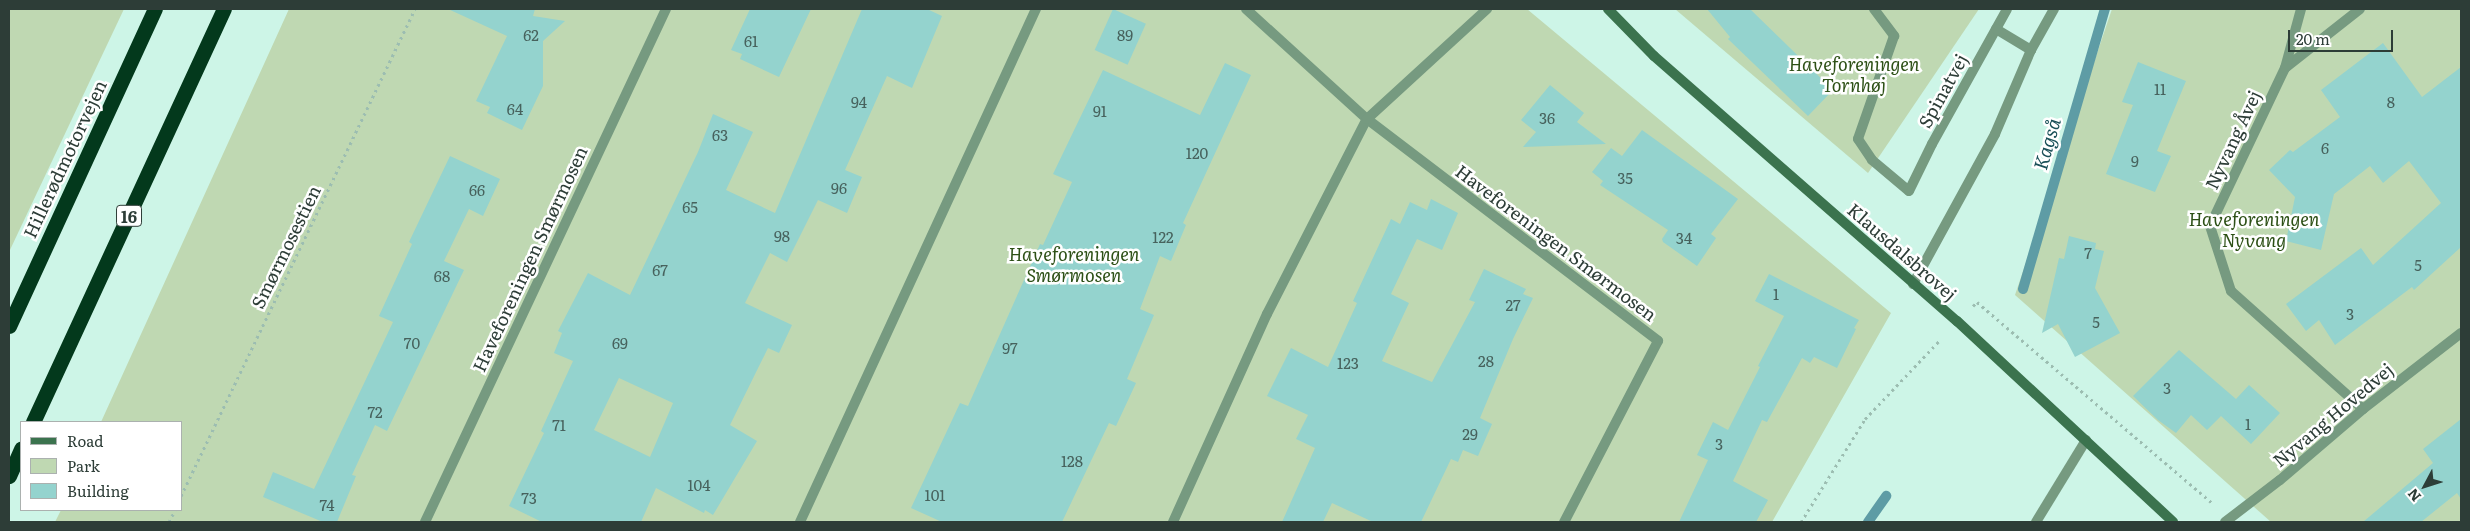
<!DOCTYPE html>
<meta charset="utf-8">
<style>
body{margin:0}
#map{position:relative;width:2470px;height:531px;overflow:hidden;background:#cdf5e7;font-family:Literata,serif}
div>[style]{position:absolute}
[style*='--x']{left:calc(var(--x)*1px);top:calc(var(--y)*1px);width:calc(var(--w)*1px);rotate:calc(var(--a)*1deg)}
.green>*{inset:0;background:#bfd8b2}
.stream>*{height:10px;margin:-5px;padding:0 5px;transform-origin:5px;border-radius:5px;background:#5e9ca5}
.building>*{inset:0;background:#94d3ce;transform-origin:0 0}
.path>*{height:3px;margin-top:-1.5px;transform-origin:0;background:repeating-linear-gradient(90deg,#9cbdb1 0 2.5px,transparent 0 6.5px)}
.lane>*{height:10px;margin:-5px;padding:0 5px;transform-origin:5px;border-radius:5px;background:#769a80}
.secondary>*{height:10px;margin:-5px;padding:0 5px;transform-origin:5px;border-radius:5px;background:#3b734e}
.highway>*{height:15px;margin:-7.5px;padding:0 7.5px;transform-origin:7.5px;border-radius:7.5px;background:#03391c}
span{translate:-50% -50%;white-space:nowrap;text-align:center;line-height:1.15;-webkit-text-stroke:5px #fff;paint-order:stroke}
.number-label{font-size:15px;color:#47625d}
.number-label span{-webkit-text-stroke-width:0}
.shield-label span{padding:1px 4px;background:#fff;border:1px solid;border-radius:4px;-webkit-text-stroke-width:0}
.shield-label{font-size:16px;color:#2d3d37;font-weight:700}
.park-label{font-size:18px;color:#2d5016;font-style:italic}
.street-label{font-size:18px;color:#2d3d37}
.water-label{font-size:19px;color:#1a5058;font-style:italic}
.frame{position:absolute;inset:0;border:10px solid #2d3d37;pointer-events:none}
.legend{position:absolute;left:20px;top:421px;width:162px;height:90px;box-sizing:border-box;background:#fff;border:1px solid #abb1af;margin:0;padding:6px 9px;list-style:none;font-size:15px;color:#2d3d37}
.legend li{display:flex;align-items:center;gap:10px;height:25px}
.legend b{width:25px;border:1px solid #abb1af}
.north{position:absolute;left:2400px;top:461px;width:50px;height:50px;-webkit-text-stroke:4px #fff;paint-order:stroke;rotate:230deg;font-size:14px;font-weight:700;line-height:20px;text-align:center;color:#2d3d37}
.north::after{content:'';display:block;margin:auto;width:18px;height:22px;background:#2d3d37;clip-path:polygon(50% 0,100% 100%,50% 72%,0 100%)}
.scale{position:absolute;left:2288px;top:30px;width:105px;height:22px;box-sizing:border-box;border:2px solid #2d3d37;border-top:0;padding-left:6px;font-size:15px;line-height:18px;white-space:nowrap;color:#2d3d37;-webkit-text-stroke:4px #fff;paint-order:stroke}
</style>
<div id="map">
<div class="green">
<i style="clip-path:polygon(9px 9px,124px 9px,9px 252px)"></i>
<i style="clip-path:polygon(289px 9px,1527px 9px,1891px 313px,1772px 522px,55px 522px,61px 510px,181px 510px,181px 422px,101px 422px)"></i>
<i style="clip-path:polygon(1675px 9px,1979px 9px,1868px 173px)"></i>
<i style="clip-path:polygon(2112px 9px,2461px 9px,2461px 522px,2271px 522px,2015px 295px)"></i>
</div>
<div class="stream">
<i style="--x:2023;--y:289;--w:292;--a:-73.7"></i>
<i style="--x:1868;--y:522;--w:32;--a:-55"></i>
</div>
<div class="building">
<i style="clip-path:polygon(448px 9px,535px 9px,533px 16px,565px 21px,543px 41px,543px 86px,522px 130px,487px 113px,490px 107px,476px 101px,507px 36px)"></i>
<i style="clip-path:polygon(750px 9px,811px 9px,779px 77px,740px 59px,742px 54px,731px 50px)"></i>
<i style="clip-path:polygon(evenodd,862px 9px,927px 9px,942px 16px,912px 88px,887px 76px,845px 170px,862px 177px,847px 213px,818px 200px,787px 262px,770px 253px,745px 303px,792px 325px,779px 353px,768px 348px,730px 425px,757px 441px,713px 515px,705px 510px,704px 513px,656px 488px,641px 522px,542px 522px,509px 506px,544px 433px,541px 431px,573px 361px,554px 353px,562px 333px,558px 331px,588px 273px,630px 295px,698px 152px,713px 114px,753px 132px,726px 190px,775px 213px,862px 9px,619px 378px,673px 403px,650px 457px,594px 430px,619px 378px)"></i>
<i style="left:1113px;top:9px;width:36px;height:45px;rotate:24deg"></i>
<i style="clip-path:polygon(1707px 9px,1750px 9px,1833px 90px,1808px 116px,1728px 39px,1730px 37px)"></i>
<i style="clip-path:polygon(2383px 43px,2422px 97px,2461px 67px,2461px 247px,2414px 290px,2412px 287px,2335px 345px,2319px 320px,2306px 331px,2286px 304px,2361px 248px,2373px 265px,2441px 203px,2409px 161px,2383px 183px,2370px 166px,2334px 194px,2321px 250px,2286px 241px,2295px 197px,2269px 170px,2290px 150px,2293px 152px,2340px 117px,2321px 90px)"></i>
<i style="clip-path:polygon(2138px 62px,2186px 81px,2157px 151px,2171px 156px,2155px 192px,2106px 174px,2133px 105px,2122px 102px)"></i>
<i style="clip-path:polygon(1225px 63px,1251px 75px,1183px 223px,1186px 225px,1171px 261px,1160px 256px,1140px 309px,1154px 315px,1127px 379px,1136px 383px,1116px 426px,1109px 423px,1062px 522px,942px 522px,911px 508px,960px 403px,968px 406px,1040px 244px,1043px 245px,1072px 182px,1053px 174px,1103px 70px,1200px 115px)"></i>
<i style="clip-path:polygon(1550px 85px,1584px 113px,1577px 122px,1606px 144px,1523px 147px,1536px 132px,1521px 120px)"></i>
<i style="clip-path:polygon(1642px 130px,1738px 199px,1711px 234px,1716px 238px,1697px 266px,1663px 242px,1662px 239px,1668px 230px,1600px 185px,1603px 181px,1592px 172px,1611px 148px,1622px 156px)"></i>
<i style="clip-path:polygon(450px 156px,500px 179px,483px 216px,469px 209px,444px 261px,464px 270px,387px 431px,375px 425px,352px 475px,356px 476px,337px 522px,323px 522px,263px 497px,273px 472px,314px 489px,393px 322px,379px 316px,412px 244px,409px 242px)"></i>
<i style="clip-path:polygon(1431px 199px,1458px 213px,1442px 250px,1417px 239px,1391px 294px,1409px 303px,1382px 361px,1432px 382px,1475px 302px,1469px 300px,1484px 269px,1526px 289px,1523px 294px,1533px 298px,1513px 339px,1480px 418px,1492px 424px,1478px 456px,1463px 450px,1458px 462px,1451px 459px,1421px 522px,1373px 522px,1332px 503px,1323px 522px,1282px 522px,1315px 448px,1296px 439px,1308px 415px,1267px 396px,1291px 348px,1328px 367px,1357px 303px,1353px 301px,1391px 219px,1400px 224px,1410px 202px,1427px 210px)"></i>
<i style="clip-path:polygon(2069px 236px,2096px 243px,2095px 249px,2104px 251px,2095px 288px,2120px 333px,2075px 357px,2058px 324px,2042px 333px,2059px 258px,2064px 259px)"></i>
<i style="clip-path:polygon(1769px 274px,1859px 320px,1854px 328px,1856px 329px,1837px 368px,1814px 357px,1810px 363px,1802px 358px,1767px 422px,1762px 420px,1733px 481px,1768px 500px,1756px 522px,1679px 522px,1708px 460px,1697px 455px,1713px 422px,1728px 430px,1760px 367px,1758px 366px,1784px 316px,1755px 301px)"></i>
<i style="clip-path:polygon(2179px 350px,2236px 399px,2249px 385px,2280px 413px,2251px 444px,2221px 416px,2207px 430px,2191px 415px,2176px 433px,2158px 420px,2133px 396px)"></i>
<i style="clip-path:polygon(2461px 419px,2461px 499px,2457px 493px,2421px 522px,2363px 522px,2433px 463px,2423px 449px)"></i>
</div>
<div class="path">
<i style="--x:1973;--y:306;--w:6;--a:-45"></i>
<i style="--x:1977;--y:302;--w:308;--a:40.5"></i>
<i style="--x:181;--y:496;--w:540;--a:-64.34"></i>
<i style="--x:169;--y:522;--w:13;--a:-63"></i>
<i style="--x:1801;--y:522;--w:121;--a:-58.1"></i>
<i style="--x:1865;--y:419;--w:110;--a:-46.5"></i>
</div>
<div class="lane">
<i style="--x:1246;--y:9;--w:164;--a:42.3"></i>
<i style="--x:1367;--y:119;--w:366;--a:37.3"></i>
<i style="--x:1658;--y:341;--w:204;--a:117.4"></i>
<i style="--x:1874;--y:9;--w:34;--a:53"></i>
<i style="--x:1894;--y:36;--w:109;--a:109.3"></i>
<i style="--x:1858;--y:139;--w:25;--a:56"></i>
<i style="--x:1872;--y:160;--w:48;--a:40"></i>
<i style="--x:1909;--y:191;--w:52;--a:-63.9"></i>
<i style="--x:1932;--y:144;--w:154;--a:-60.9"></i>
<i style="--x:2360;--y:9;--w:95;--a:141.8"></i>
<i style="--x:2285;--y:68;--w:175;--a:115.4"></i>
<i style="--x:2210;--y:226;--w:68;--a:72.1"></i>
<i style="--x:2231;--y:291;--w:177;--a:41.8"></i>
<i style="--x:1996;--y:29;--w:41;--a:31"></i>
<i style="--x:2285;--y:68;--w:61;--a:-74.8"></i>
<i style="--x:1913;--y:284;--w:171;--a:-61.3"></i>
<i style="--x:1995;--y:134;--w:91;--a:-66.8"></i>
<i style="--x:2031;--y:50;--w:47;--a:-60.7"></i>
<i style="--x:425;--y:522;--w:567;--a:-64.84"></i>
<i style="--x:800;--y:522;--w:565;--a:-65.3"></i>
<i style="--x:1173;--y:522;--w:228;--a:-65.7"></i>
<i style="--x:1267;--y:314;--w:219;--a:-62.9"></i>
<i style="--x:1367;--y:119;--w:163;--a:-42.5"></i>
<i style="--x:2036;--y:522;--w:96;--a:-58.6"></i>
<i style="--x:2225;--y:522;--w:69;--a:-37.4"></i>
<i style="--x:2280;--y:480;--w:109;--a:-40.5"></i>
<i style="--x:2363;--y:409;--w:124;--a:-37.8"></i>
</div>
<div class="secondary">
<i style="--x:1608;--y:9;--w:66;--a:45.6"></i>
<i style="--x:1654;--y:56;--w:403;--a:41.2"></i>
<i style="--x:1957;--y:321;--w:295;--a:42.9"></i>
</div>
<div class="highway">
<i style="--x:9;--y:326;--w:349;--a:-65.3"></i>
<i style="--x:33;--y:422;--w:455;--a:-65.2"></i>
<i style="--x:9;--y:476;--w:30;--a:-66"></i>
</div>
<div class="number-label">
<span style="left:531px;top:35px">62</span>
<span style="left:1125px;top:35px">89</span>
<span style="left:751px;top:41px">61</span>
<span style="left:2160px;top:89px">11</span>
<span style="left:859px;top:102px">94</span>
<span style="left:2391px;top:102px">8</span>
<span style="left:515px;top:109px">64</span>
<span style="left:1100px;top:111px">91</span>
<span style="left:1547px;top:118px">36</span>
<span style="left:720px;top:135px">63</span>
<span style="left:2325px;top:148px">6</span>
<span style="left:1197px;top:153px">120</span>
<span style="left:2135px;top:161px">9</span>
<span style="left:1625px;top:178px">35</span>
<span style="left:839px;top:188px">96</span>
<span style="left:477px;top:190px">66</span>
<span style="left:690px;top:207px">65</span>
<span style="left:782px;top:236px">98</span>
<span style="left:1163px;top:237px">122</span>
<span style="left:1684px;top:238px">34</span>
<span style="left:2088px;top:253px">7</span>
<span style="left:2418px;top:265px">5</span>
<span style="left:660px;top:270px">67</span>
<span style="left:442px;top:276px">68</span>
<span style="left:1776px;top:294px">1</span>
<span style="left:1513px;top:305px">27</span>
<span style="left:2350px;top:314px">3</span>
<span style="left:2096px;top:322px">5</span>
<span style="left:412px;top:343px">70</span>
<span style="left:620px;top:343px">69</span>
<span style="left:1010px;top:348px">97</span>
<span style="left:1486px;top:361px">28</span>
<span style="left:1348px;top:363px">123</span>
<span style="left:2167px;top:388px">3</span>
<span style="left:375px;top:412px">72</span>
<span style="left:2248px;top:424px">1</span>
<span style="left:559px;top:425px">71</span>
<span style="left:1470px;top:434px">29</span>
<span style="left:1719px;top:444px">3</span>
<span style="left:1072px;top:461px">128</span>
<span style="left:699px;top:485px">104</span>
<span style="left:935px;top:495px">101</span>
<span style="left:529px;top:498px">73</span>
<span style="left:327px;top:505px">74</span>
</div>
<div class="shield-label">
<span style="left:129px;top:216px">16</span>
</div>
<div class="park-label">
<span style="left:1854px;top:75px">Haveforeningen<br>Tornhøj</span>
<span style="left:2254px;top:230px">Haveforeningen<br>Nyvang</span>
<span style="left:1074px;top:265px">Haveforeningen<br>Smørmosen</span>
</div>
<div class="street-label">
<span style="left:1943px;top:91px;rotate:-61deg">Spinatvej</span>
<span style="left:2233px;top:140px;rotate:-65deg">Nyvang Åvej</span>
<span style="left:65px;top:159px;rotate:-65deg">Hillerødmotorvejen</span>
<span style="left:1556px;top:243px;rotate:37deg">Haveforeningen Smørmosen</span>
<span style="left:286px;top:247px;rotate:-64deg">Smørmosestien</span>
<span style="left:1902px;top:252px;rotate:41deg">Klausdalsbrovej</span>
<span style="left:530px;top:259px;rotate:-65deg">Haveforeningen Smørmosen</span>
<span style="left:2333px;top:415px;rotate:-40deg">Nyvang Hovedvej</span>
</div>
<div class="water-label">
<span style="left:2047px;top:144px;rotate:-74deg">Kagså</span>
</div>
<div class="frame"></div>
<ul class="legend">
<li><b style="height:6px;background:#3b734e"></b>Road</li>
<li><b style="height:14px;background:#bfd8b2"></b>Park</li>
<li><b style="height:14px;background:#94d3ce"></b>Building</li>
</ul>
<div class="north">N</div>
<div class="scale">20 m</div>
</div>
